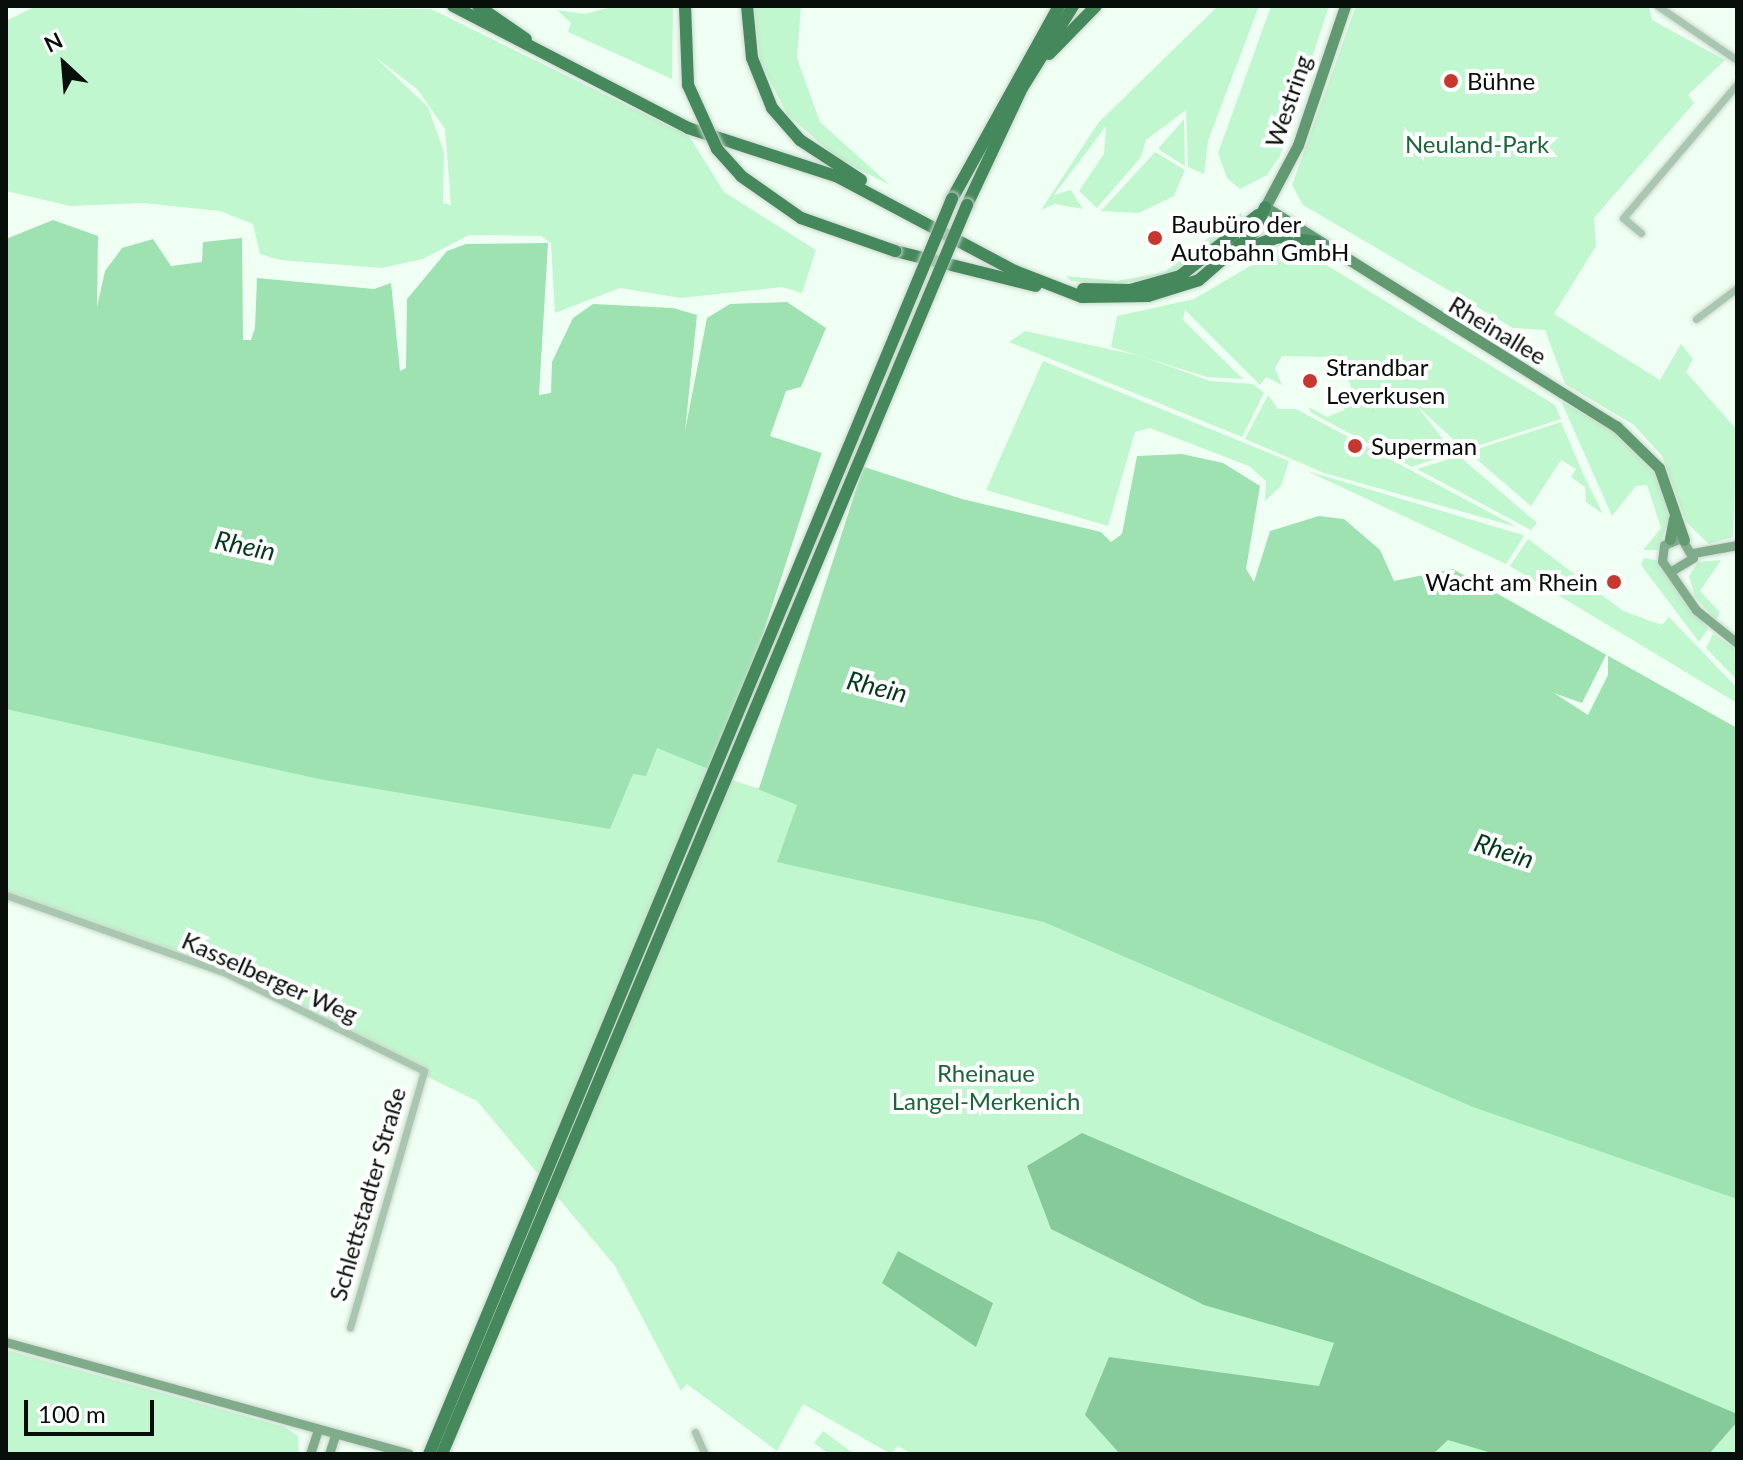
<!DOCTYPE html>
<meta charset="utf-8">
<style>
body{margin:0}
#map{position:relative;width:1743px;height:1460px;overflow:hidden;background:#f0fff3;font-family:Lato,sans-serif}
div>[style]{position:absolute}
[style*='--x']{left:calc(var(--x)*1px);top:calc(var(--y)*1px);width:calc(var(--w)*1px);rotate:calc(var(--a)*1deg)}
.green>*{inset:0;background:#c1f7cf}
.forest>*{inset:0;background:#86ca99}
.water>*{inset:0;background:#9de2b0}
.pier>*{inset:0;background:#f0fff3;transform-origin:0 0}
.roads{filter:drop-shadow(0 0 2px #cbd8ce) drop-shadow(0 0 2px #cbd8ce)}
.street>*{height:7px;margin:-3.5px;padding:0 3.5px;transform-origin:3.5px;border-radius:3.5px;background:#a9c6b0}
.secondary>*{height:9px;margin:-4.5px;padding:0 4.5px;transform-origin:4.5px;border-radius:4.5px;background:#80ac8b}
.primary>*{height:11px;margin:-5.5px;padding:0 5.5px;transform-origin:5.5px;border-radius:5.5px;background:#619971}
.highway>*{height:12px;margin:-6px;padding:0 6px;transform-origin:6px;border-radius:6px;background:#45885b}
.bridges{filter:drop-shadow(0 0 2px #cbd8ce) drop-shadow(0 0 2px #cbd8ce)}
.highway-bridge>*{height:12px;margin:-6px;padding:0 6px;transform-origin:6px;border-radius:6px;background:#45885b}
.dots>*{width:22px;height:22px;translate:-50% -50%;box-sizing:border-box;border:4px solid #fff;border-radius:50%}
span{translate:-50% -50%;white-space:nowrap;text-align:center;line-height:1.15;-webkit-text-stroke:8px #fff;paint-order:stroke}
.poi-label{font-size:24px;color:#080e0a}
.left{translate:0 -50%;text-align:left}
.right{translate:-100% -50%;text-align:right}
.street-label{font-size:24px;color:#080e0a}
.park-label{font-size:24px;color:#1b6639}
.water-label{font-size:26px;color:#023a1b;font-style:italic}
.frame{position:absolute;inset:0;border:8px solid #080e0a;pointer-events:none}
.north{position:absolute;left:24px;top:24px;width:80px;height:80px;-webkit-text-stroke:6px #fff;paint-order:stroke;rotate:334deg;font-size:22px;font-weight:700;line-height:32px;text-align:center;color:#080e0a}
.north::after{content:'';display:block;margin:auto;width:28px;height:36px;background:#080e0a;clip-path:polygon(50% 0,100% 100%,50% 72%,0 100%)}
.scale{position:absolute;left:24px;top:1400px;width:130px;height:36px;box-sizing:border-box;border:4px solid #080e0a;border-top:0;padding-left:10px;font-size:24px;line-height:28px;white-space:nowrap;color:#080e0a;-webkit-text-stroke:6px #fff;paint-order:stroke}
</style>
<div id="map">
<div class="green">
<i style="clip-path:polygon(evenodd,36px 6px,431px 9px,689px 136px,724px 192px,816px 250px,802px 293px,782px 287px,681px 298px,620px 288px,555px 313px,551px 243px,541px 236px,469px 235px,423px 259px,382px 268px,280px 260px,260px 254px,253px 224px,220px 211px,143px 203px,70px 206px,6px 191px,6px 21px,36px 6px,374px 56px,418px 90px,445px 129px,451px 205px,443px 203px,444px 152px,428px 107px,374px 56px)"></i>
<i style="clip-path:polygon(615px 6px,673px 6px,672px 79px,568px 32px,571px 23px,557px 10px,585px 14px)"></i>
<i style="clip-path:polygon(754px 6px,801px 6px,797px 58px,820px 122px,890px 185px,837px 158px,787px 114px,760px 61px)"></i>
<i style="clip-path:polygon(1218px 6px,1259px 6px,1208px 141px,1204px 174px,1188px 167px,1186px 110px,1146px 140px,1141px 157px,1097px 208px,1079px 191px,1104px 154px,1106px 126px,1054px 195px,1071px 190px,1083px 209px,1055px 204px,1041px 210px,1099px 122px)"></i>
<i style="clip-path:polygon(1271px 6px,1329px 6px,1280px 156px,1267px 175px,1240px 189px,1227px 178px,1218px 153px)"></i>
<i style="clip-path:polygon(1356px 6px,1649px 6px,1652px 20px,1725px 60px,1688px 95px,1694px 103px,1594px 218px,1596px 246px,1554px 314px,1660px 380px,1681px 344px,1693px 359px,1686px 372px,1737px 430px,1733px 537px,1709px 544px,1686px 522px,1662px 456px,1634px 425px,1565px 384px,1545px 330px,1513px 328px,1303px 205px,1292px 185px)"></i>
<i style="clip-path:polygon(1184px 119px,1184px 120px,1185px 166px,1158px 149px)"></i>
<i style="clip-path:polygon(1155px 152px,1185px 170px,1174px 196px,1139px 213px,1101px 211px)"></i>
<i style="clip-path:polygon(1242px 212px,1241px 223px,1171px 273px,1116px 285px,1071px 281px,1066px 276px,1117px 281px,1165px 272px)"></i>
<i style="clip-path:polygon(1297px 247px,1555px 405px,1561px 419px,1465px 450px,1417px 406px,1453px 452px,1412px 467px,1310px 412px,1309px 407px,1327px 417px,1344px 410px,1351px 385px,1332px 357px,1282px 356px,1275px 368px,1282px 385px,1266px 377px,1260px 385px,1185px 310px,1183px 320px,1243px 379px,1207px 377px,1111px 347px,1117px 316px,1194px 299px,1279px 249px)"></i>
<i style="clip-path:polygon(1025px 331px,1141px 356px,1210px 381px,1253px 384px,1264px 393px,1242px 437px,1009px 342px)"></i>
<i style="clip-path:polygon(1043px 361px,1289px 461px,1281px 486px,1265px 501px,1266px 481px,1249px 466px,1150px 428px,1135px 432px,1108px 526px,986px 490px)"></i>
<i style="clip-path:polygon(1268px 395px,1278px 409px,1296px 409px,1517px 527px,1324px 473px,1245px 439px)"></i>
<i style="clip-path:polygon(1561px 401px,1618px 434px,1655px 474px,1670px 516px,1658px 550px,1643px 550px,1661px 528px,1647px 485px,1636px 486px,1612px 516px)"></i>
<i style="clip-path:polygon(1561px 422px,1585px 478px,1603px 514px,1586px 502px,1585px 487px,1571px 477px,1576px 469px,1561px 460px,1531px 506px,1468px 452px)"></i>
<i style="clip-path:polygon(1459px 456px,1537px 523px,1531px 530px,1417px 469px)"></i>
<i style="clip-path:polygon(1307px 471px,1523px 535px,1524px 536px,1506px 564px)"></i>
<i style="clip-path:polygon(6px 485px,1737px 1002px,1737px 1454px,912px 1454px,898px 1446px,891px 1454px,803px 1404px,777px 1451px,687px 1384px,681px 1391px,615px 1266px,477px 1101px,223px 977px,6px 895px)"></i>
<i style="clip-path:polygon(1528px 539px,1623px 611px,1662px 625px,1669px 617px,1737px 688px,1737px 703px,1510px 566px)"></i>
<i style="clip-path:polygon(1644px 558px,1659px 561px,1708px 629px,1699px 642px,1641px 565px)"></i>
<i style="clip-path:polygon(1721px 560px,1700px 591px,1720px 612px,1716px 620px,1695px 597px,1689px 576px,1698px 562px)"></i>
<i style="clip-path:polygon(1713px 634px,1737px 650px,1737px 680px,1706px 648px)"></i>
<i style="clip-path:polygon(6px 1350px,285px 1427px,298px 1436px,299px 1454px,6px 1454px)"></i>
<i style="clip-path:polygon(823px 1431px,853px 1453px,852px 1454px,829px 1454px,814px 1443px)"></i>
</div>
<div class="forest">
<i style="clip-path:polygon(1082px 1133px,1737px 1414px,1737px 1422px,1709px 1454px,1495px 1454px,1448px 1440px,1433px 1454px,1120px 1454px,1085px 1415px,1109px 1357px,1319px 1386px,1334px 1343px,1204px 1305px,1051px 1229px,1027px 1166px)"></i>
<i style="clip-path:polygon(898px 1251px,993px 1303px,976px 1347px,882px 1283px)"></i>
</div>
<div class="water">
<i style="clip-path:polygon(53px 220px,98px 236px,97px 307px,105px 271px,122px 248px,153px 239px,171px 266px,202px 262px,203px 242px,242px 238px,243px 340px,251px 340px,255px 328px,257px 278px,374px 289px,391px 283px,400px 371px,406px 368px,407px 299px,447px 251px,466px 244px,548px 243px,539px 395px,551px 393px,552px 362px,573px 318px,593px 304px,673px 308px,697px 315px,685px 431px,707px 318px,730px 304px,787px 302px,826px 328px,801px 387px,786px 391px,770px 436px,962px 499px,1101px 532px,1111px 542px,1122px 534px,1137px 456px,1182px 454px,1223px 463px,1260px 486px,1246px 569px,1254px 582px,1270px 531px,1319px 516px,1344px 519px,1380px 550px,1394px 581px,1453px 569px,1737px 728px,1737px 1199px,1473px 1107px,1044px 922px,777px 862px,797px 805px,657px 748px,646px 776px,633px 774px,610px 829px,319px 779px,6px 709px,6px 239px)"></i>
</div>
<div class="pier">
<i style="left:823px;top:449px;width:44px;height:343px;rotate:18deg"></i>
<i style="clip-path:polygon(1608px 651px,1608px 675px,1588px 715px,1554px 693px,1582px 703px)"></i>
</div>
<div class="roads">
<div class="street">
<i style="--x:1658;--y:6;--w:96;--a:34.4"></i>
<i style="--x:1641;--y:233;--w:23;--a:-140"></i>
<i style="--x:1623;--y:218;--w:176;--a:-49.6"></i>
<i style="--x:1696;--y:319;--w:51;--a:-37.1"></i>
<i style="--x:6;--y:895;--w:233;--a:19.5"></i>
<i style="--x:226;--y:973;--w:221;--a:26.3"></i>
<i style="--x:424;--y:1071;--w:267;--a:106.1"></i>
<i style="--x:695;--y:1432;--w:24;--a:66"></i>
</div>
<div class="secondary">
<i style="--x:1693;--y:553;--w:45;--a:-10.3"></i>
<i style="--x:1673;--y:570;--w:23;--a:-31"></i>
<i style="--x:1693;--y:558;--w:23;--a:-121"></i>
<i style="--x:1681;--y:538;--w:18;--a:158"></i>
<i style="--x:1664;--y:545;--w:16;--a:97"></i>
<i style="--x:1662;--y:561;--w:60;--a:55.2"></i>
<i style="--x:1696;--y:610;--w:53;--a:38.8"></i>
<i style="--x:6;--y:1342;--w:418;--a:15.5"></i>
<i style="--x:310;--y:1454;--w:26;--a:-72"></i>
<i style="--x:329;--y:1454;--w:20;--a:-72"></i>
</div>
<div class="primary">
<i style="--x:1345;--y:6;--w:147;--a:108.7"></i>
<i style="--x:1298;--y:145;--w:70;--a:118"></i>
<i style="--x:1265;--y:207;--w:414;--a:32"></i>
<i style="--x:1616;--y:426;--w:60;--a:44.3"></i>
<i style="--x:1659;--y:468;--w:76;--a:70.9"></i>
<i style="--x:1670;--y:539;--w:21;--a:-79"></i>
</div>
<div class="highway">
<i style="--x:453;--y:6;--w:265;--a:27.4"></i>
<i style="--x:688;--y:128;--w:156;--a:18"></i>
<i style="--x:836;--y:176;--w:203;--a:28"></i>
<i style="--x:1015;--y:271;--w:72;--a:21.2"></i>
<i style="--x:1082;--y:297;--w:66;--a:-0.9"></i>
<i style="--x:1148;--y:296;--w:53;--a:-17.4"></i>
<i style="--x:1199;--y:280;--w:73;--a:-41.1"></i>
<i style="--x:1254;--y:232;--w:27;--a:-66"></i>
<i style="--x:478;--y:6;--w:58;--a:34.5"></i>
<i style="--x:747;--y:6;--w:52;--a:84.5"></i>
<i style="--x:752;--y:58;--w:54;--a:68.2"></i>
<i style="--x:772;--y:108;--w:43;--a:48.8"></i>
<i style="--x:800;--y:140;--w:73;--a:33.3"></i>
<i style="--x:1049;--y:54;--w:67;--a:-45.6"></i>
<i style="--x:952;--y:199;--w:221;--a:-61"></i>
<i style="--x:967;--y:205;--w:129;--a:-64.8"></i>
<i style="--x:1022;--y:88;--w:97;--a:-58.1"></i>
<i style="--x:1244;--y:249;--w:36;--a:-19"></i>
<i style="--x:1278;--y:237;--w:38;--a:7"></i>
<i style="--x:895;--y:251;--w:145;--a:13.9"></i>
<i style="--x:1083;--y:289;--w:47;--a:1.2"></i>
<i style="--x:1130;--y:290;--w:52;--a:-15.6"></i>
<i style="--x:1180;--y:276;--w:99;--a:-38"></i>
</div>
</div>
<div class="bridges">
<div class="highway-bridge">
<i style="--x:685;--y:6;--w:79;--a:87.8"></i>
<i style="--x:688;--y:85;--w:70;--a:65.6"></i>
<i style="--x:717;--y:149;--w:36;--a:48"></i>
<i style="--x:741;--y:176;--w:73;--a:35"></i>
<i style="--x:801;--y:218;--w:100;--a:19.3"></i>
<i style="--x:429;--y:1454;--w:1360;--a:-67.38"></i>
<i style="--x:442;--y:1454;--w:1355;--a:-67.2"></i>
</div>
</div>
<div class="dots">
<i style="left:1451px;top:81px;background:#c6382e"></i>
<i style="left:1155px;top:238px;background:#c6382e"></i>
<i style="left:1310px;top:381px;background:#c6382e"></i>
<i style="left:1355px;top:446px;background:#c6382e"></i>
<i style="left:1614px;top:582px;background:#c6382e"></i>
</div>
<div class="poi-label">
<span class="left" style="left:1467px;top:81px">Bühne</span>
<span class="left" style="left:1171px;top:238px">Baubüro der<br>Autobahn GmbH</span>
<span class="left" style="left:1326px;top:381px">Strandbar<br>Leverkusen</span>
<span class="left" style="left:1371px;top:446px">Superman</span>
<span class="right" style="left:1598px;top:582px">Wacht am Rhein</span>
</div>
<div class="street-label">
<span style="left:1288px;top:101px;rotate:-71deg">Westring</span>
<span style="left:1498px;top:330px;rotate:31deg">Rheinallee</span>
<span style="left:270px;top:977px;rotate:24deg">Kasselberger Weg</span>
<span style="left:367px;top:1194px;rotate:-74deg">Schlettstadter Straße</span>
</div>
<div class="park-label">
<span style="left:1477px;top:144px">Neuland-Park</span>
<span style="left:986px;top:1087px">Rheinaue<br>Langel-Merkenich</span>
</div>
<div class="water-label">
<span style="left:245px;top:546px;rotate:12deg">Rhein</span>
<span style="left:877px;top:687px;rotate:14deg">Rhein</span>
<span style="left:1504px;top:851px;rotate:18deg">Rhein</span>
</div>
<div class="frame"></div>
<div class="north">N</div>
<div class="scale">100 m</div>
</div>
